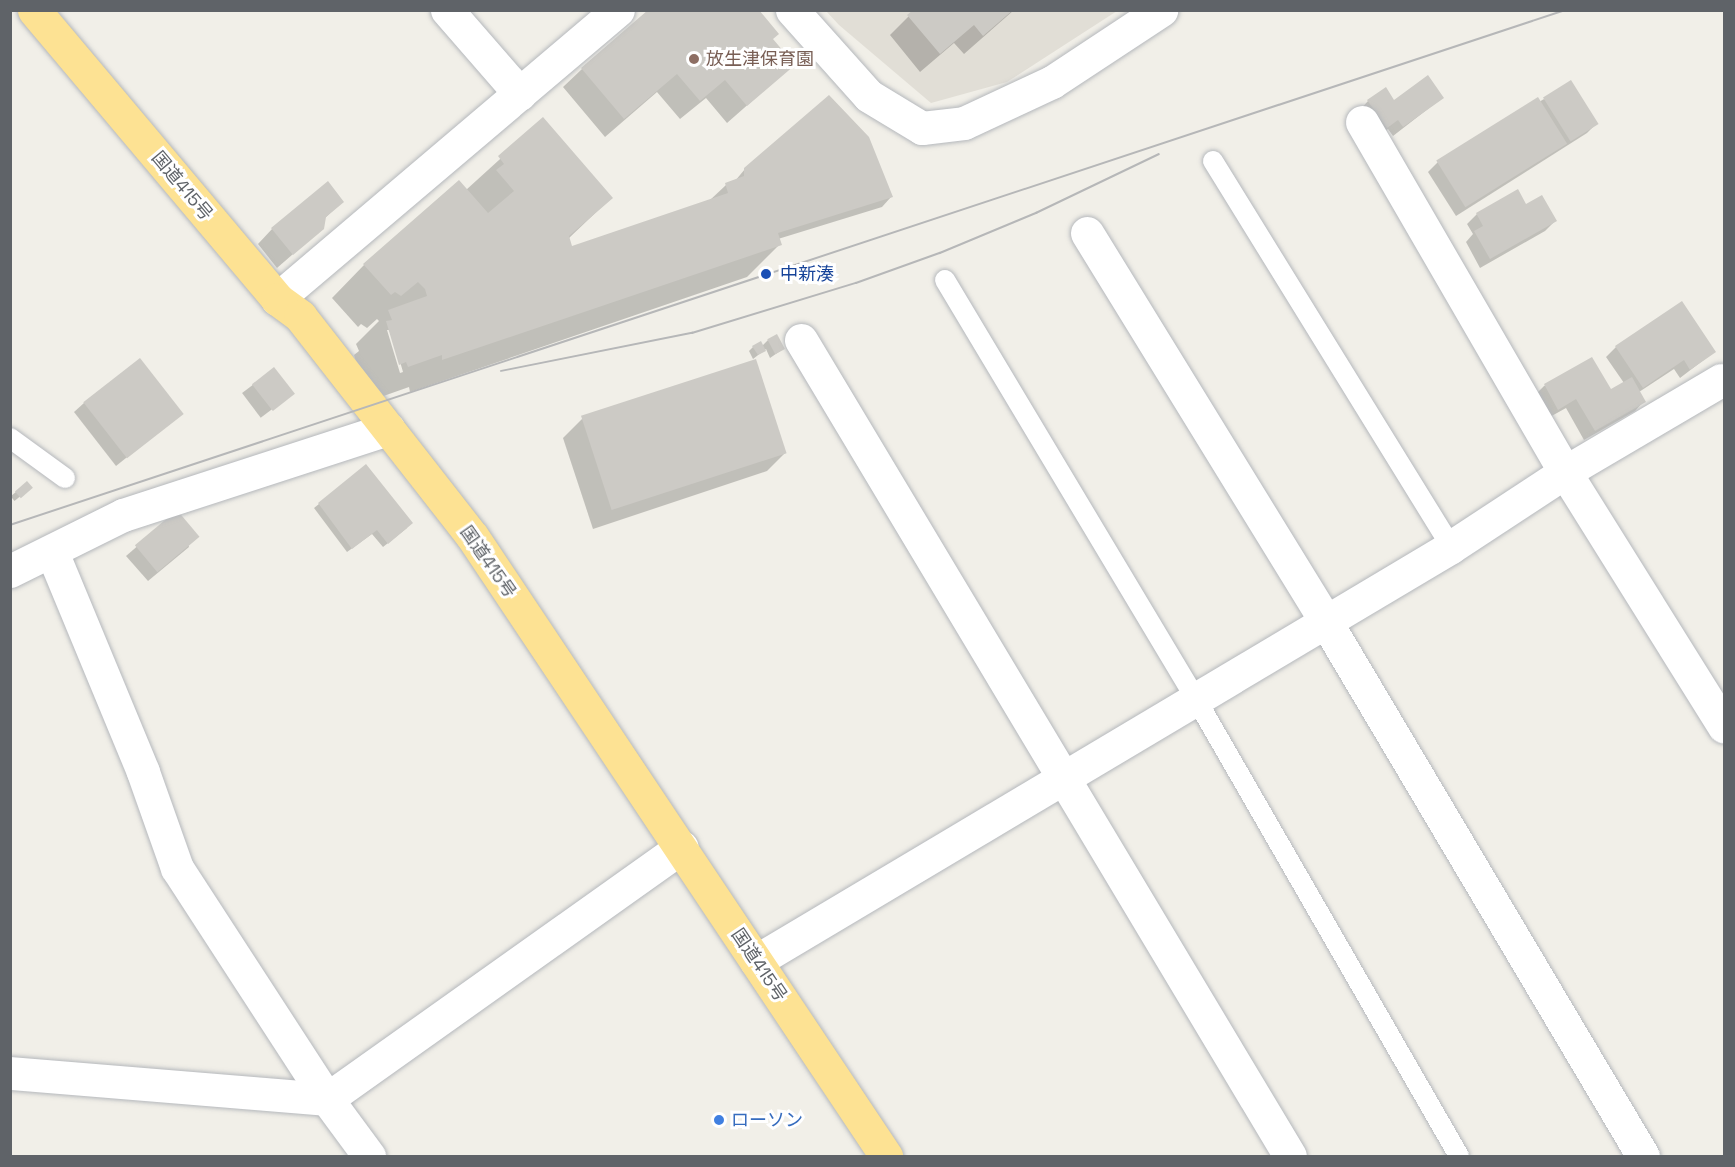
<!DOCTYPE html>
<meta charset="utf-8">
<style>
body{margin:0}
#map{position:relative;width:1735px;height:1167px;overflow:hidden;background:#f1efe8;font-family:"Space Grotesk","Noto Sans JP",sans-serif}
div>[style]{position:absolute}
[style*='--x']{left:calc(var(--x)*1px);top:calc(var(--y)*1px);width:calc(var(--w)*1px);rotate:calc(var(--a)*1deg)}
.education>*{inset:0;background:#e1ded6}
.shadow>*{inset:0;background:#0003;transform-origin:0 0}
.building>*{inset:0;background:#cccac5;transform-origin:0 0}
.roads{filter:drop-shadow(0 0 2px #b5b8bc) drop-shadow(0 0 2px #b5b8bc)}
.lane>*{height:20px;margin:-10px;padding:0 10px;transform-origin:10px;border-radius:10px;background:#fff}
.street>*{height:33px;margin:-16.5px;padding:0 16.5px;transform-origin:16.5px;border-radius:16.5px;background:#fff}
.highway>*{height:33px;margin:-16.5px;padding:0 16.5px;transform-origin:16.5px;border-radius:16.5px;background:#fde293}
.tram>*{height:1.5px;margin:-0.75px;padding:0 0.75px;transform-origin:0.75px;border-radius:0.75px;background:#b6b7b8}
.dots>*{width:16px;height:16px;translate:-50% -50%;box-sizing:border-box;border:3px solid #fff;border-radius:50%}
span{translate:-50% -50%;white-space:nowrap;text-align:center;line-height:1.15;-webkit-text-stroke:6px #fff;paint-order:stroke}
.education-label{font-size:18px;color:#785e54}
.left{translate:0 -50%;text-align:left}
.street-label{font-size:18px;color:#5f6368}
.transit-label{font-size:18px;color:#164399}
.shop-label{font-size:18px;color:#366cbe}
.frame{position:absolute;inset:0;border:12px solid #5f6368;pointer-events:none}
</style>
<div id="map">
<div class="education">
<i style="clip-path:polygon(826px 11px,1117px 11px,1007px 82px,931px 103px,839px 25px)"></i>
</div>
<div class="shadow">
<i style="clip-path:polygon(915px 10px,1014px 10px,964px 54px,954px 43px,920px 72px,890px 35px)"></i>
<i style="clip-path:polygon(771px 40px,793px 65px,727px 123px,706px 98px,680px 119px,657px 92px,605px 137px,563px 87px,582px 69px)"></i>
<i style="clip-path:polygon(1442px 98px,1393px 136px,1388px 129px,1377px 137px,1359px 111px,1368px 101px)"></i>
<i style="clip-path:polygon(1544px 99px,1597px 123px,1587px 133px,1456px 216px,1428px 172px,1438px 162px)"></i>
<i style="clip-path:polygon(evenodd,543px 120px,611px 198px,568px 239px,571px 248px,709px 201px,726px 185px,735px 181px,745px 169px,891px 197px,882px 207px,778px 239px,780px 244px,747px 277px,410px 392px,409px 387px,375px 399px,367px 397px,354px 355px,359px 351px,356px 344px,379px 321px,377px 319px,367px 328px,361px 324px,358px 327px,332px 298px,364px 265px,466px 190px,543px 120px,387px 330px,391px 330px,403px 372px,400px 373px,387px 330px)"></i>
<i style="clip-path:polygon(342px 202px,324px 219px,323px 228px,277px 268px,258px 244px,272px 229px)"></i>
<i style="clip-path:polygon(1477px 214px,1555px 221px,1545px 231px,1480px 268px,1466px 242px,1473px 234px,1467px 224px)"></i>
<i style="clip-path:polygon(768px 340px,783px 349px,770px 358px,766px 349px,753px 359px,749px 351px,753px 347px,762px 346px)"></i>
<i style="clip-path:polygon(1616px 347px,1714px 352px,1680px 378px,1674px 369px,1639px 392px,1644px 401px,1635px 411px,1584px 440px,1566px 408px,1548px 418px,1535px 395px,1544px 386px,1591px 359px,1611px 391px,1624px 383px,1606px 357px)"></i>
<i style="left:274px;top:369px;width:31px;height:40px;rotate:53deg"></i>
<i style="clip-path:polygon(84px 403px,181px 414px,116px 466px,74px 412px)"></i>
<i style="clip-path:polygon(582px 419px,786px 452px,767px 471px,593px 529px,563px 438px)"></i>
<i style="clip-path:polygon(366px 466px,407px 528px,383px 547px,372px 534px,347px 552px,314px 508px)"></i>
<i style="left:27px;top:483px;width:6px;height:21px;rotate:51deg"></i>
<i style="clip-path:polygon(177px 512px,189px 547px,148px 581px,126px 556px)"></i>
</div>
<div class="building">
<i style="clip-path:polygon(648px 10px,759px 10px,779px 34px,773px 39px,795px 65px,747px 106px,725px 80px,700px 101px,677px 74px,624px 119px,581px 68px)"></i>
<i style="clip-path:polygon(913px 10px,1013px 10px,983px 36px,974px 25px,940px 54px,907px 15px)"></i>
<i style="clip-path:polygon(1428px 75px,1444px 98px,1403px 127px,1398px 120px,1387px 128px,1367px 100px,1386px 87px,1394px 100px)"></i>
<i style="left:1571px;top:80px;width:52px;height:33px;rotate:58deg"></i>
<i style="clip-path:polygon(829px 95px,869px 137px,893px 197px,778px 233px,782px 245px,442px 360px,442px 355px,408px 367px,406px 362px,399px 365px,386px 321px,392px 320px,388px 310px,427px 296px,425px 289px,418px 282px,401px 296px,395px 292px,391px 295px,363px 264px,459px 180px,488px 213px,514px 191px,496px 170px,504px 164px,498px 156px,543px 117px,613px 198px,569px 236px,572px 246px,728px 193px,725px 183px,744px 176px,744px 168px)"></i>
<i style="left:1538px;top:97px;width:55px;height:120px;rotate:58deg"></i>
<i style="clip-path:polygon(328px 181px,344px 202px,326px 217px,324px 229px,293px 255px,271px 228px)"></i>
<i style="clip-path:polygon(1518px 189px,1526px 204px,1542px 195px,1557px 221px,1490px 259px,1474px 231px,1483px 226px,1476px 213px)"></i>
<i style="clip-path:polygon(1682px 301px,1716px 352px,1690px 370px,1684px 360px,1643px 388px,1615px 346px)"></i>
<i style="left:777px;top:334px;width:17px;height:11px;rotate:62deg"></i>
<i style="clip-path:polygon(761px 341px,766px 351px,758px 355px,752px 346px)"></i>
<i style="clip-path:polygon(1592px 357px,1611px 389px,1632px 377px,1646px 402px,1595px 431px,1576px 399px,1558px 410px,1544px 384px)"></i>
<i style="left:140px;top:358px;width:71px;height:72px;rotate:52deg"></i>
<i style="left:756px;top:359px;width:99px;height:184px;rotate:72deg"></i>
<i style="left:274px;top:367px;width:34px;height:28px;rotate:52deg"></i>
<i style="clip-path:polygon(366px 464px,413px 523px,388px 544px,377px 530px,352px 549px,318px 503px)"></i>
<i style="left:27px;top:481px;width:9px;height:16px;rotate:49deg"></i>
<i style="left:177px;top:510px;width:35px;height:55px;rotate:50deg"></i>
</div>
<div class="roads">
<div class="lane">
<i style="--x:1213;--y:161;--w:453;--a:58.3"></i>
<i style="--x:945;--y:280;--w:488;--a:59.1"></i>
<i style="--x:1196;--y:699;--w:527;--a:60.08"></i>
<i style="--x:10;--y:438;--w:68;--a:36"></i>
</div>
<div class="street">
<i style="--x:447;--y:10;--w:111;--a:49"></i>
<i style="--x:792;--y:10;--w:115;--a:48.2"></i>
<i style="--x:869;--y:96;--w:62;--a:31.1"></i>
<i style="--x:922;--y:128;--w:42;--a:-6.8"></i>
<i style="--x:964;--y:123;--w:97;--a:-25"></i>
<i style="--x:1052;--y:82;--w:131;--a:-33.4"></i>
<i style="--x:1362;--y:122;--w:405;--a:59.9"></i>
<i style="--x:1565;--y:472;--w:300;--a:58"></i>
<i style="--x:1087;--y:233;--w:457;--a:58.4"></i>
<i style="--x:1326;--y:622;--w:621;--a:59.31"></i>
<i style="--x:277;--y:299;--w:447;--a:-40.3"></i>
<i style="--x:801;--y:340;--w:951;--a:59.07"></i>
<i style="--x:52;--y:552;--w:238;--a:67.5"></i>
<i style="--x:143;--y:772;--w:102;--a:70.5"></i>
<i style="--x:177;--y:868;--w:275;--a:57"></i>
<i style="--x:327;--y:1099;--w:71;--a:53.6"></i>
<i style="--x:10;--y:571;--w:126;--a:-26.4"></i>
<i style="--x:123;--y:515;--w:279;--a:-18"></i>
<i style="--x:756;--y:961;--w:809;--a:-30.78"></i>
<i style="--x:1451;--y:547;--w:136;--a:-33.3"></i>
<i style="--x:1565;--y:472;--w:181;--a:-30.5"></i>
<i style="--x:10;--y:1073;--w:318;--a:4.7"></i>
<i style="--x:327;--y:1099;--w:435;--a:-35.4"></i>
</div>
<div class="highway">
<i style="--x:34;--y:10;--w:378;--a:49.9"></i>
<i style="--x:277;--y:299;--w:29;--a:36"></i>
<i style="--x:300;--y:316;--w:279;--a:52"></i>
<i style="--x:472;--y:536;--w:746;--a:56.27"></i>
</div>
</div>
<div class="tram">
<i style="--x:501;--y:371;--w:195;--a:-11.3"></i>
<i style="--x:692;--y:333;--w:171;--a:-17"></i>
<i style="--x:856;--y:283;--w:89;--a:-19.7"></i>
<i style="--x:940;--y:253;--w:104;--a:-22.6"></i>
<i style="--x:1036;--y:213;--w:136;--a:-25.6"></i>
<i style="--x:10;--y:525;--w:1638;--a:-18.32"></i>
</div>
<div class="dots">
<i style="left:694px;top:59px;background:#8d6e63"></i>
<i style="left:766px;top:274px;background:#1a4fb4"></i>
<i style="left:719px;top:1120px;background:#3f7fe0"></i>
</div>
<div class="education-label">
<span class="left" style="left:706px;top:59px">放生津保育園</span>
</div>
<div class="street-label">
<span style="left:182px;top:186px;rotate:50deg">国道415号</span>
<span style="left:488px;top:562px;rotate:55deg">国道415号</span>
<span style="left:759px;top:965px;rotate:56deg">国道415号</span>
</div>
<div class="transit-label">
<span class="left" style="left:780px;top:274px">中新湊</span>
</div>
<div class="shop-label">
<span class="left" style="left:731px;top:1120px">ローソン</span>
</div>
<div class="frame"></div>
</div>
